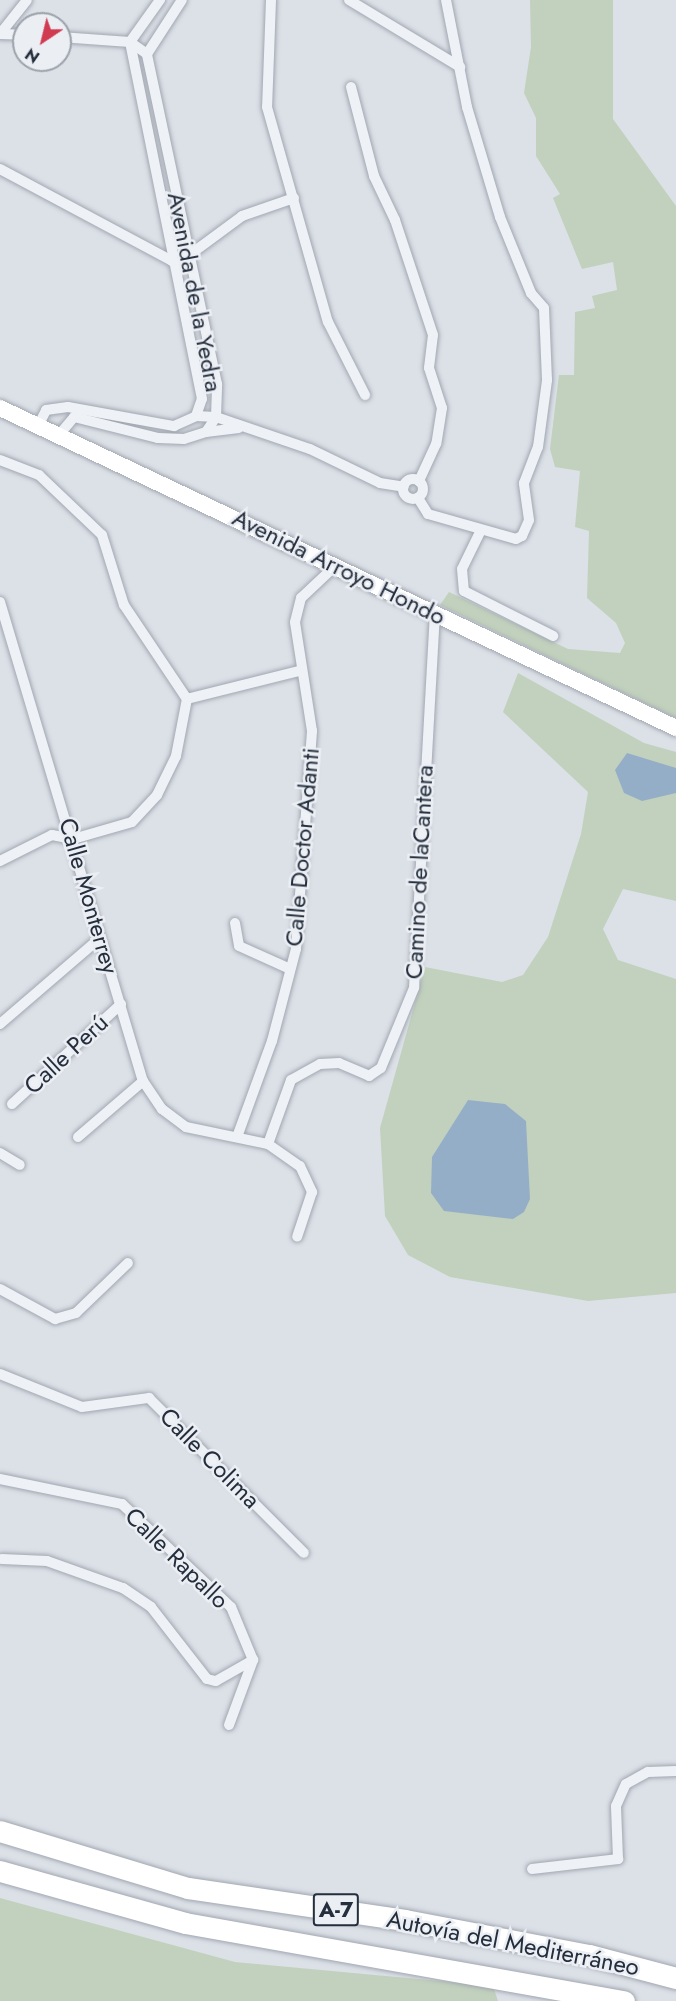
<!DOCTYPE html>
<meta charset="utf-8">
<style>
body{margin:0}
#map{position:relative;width:676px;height:2001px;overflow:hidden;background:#dce0e7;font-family:Jost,sans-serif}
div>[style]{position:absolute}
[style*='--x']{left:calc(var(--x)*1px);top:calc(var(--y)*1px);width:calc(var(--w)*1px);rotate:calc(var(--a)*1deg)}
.green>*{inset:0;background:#c2d1bd}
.water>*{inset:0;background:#95aec8}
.roads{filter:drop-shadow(0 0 2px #a1a7b1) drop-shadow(0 0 2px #a1a7b1)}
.street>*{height:10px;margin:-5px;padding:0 5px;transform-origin:5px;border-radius:5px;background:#eef1f5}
.street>.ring{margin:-5px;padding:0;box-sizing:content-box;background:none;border:10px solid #eef1f5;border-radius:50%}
.secondary>*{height:16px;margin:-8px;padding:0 8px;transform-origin:8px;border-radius:8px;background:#fff}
.highway>*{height:21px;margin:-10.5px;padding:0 10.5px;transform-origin:10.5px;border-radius:10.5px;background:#fff}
span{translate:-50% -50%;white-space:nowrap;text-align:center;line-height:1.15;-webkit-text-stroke:5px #ebeff4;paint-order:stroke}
.shield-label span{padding:2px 4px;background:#ebeff4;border:2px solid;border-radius:4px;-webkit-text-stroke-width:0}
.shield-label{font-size:22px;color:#252e3d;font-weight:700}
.street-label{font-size:24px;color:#252e3d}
.north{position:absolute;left:12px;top:12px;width:60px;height:60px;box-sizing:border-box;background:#ebeff4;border:2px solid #9ca2ab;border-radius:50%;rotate:215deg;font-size:16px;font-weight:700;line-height:24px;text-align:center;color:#252e3d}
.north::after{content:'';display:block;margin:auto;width:21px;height:27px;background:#d13b52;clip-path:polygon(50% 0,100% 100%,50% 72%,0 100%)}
</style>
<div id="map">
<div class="green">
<i style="clip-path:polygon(530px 0,613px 0,613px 119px,676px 206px,676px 718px,440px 605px,449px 592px,568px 649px,620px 653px,625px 643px,616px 623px,587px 598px,589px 531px,575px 527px,580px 471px,555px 467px,550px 449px,559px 375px,574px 375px,575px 312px,595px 308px,592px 296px,617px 290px,613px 262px,582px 269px,553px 198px,560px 194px,536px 156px,536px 118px,524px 93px,531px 47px)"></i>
<i style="clip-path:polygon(518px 673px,644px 743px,676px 752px,676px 901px,623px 889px,603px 929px,618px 960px,676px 979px,676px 1293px,588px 1301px,450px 1277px,408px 1255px,385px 1216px,380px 1128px,425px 967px,502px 982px,523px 975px,548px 937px,581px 834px,588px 792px,503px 712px)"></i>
<i style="clip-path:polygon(0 1898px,235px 1962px,493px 1986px,498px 2001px,0 2001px)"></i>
</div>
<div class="water">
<i style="clip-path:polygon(627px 753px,676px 768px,676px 793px,642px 801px,624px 793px,615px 770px)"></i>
<i style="clip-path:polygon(468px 1100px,505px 1104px,526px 1121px,530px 1199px,524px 1212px,513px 1219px,444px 1211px,431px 1193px,432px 1157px)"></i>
</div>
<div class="roads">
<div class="street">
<i style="--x:271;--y:0;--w:107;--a:92.1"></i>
<i style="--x:267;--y:107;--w:223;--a:74.2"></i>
<i style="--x:328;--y:322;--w:82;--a:63.1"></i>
<i style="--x:349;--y:0;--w:130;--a:31.1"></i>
<i style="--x:0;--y:34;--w:43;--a:-51.5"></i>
<i style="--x:0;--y:34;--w:24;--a:2"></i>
<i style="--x:60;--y:37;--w:70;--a:4.1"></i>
<i style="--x:130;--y:42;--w:21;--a:35"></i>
<i style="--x:351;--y:87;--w:92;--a:75.5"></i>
<i style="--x:374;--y:176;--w:49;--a:64.5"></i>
<i style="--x:395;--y:220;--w:121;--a:71.7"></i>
<i style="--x:433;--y:335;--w:33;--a:97"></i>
<i style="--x:429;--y:368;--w:42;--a:72"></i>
<i style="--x:442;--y:408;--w:36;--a:99"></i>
<i style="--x:436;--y:444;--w:41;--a:114.7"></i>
<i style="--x:0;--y:169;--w:195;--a:28.1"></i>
<i style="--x:172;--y:261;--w:17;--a:-17"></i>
<i style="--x:188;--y:256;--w:67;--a:-36.5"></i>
<i style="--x:242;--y:216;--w:55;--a:-19.1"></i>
<i style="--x:196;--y:416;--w:20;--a:3"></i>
<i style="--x:216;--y:417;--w:99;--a:18.8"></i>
<i style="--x:310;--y:449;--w:78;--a:25.9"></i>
<i style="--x:380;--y:483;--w:24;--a:9"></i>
<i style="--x:38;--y:426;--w:18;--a:-63"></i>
<i style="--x:46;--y:410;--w:22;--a:-8"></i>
<i style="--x:68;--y:407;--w:108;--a:10.2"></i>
<i style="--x:174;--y:426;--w:24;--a:-24"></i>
<i style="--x:196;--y:416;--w:18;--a:-71"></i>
<i style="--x:202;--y:399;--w:364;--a:-101.4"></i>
<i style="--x:130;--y:42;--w:52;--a:-54.5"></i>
<i style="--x:206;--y:432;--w:33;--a:-7"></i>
<i style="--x:59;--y:435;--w:23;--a:-50"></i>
<i style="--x:74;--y:417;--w:87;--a:14"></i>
<i style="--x:158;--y:438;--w:26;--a:2"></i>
<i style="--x:184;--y:439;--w:23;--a:-18"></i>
<i style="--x:206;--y:432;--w:18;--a:-56"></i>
<i style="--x:216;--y:417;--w:33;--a:-88"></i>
<i style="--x:217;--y:384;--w:337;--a:-102"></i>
<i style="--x:147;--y:54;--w:64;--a:-57.1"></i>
<i style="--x:0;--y:460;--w:42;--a:21"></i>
<i style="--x:39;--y:475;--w:87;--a:43.6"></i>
<i style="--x:102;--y:535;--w:73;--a:72.6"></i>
<i style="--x:124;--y:605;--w:113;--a:56.2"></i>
<i class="ring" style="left:403px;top:479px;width:10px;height:10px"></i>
<i style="--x:418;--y:498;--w:19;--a:58"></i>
<i style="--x:428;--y:514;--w:91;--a:15.9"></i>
<i style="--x:516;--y:539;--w:7;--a:-27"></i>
<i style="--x:522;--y:536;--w:17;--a:-66"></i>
<i style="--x:529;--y:520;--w:37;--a:-98"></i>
<i style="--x:524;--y:483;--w:39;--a:-69"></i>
<i style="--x:538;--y:447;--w:68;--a:-82.3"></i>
<i style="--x:547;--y:380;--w:72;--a:-92.4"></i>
<i style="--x:544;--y:308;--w:20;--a:-131"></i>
<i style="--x:531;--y:293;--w:82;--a:-112.2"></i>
<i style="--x:500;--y:217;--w:115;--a:-106.7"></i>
<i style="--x:467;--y:107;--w:109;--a:-101.1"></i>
<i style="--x:481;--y:530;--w:43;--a:116"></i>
<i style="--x:462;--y:569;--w:22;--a:85"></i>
<i style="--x:464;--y:591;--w:100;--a:26.8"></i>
<i style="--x:0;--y:602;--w:500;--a:73.4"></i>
<i style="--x:143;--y:1081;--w:34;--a:56"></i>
<i style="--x:162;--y:1109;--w:30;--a:37"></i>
<i style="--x:186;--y:1127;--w:84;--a:11.7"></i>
<i style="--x:268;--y:1144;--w:68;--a:-70.2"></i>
<i style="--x:291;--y:1080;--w:33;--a:-29"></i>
<i style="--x:320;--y:1064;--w:19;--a:-3"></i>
<i style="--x:339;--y:1063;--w:33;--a:23"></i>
<i style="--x:369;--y:1076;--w:14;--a:-34"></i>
<i style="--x:381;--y:1068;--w:87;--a:-67.6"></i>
<i style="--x:414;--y:988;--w:375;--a:-86.8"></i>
<i style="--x:0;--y:861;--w:58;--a:-26.6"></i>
<i style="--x:52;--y:835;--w:21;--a:11"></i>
<i style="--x:73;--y:839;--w:61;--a:-16.1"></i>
<i style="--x:132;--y:822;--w:37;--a:-47"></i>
<i style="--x:157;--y:795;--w:43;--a:-64"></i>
<i style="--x:176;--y:756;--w:58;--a:-79.1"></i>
<i style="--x:187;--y:699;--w:115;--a:-14"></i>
<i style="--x:235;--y:923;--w:23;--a:80"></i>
<i style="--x:239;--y:946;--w:54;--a:24.2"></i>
<i style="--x:0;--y:1024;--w:132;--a:-40.7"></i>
<i style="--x:12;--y:1104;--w:148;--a:-42.5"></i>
<i style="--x:78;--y:1137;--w:86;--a:-40.7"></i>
<i style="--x:237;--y:1137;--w:102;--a:-70"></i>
<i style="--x:272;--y:1041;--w:95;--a:-75.4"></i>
<i style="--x:296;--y:949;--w:219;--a:-85.8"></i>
<i style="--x:312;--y:731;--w:110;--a:-98.9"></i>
<i style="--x:295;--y:622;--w:25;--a:-76"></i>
<i style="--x:301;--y:598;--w:47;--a:-43.3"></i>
<i style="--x:268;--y:1144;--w:39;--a:35"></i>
<i style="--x:300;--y:1166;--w:29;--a:65"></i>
<i style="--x:312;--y:1192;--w:47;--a:108.4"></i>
<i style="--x:0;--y:1153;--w:23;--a:31"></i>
<i style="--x:0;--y:1289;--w:63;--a:28.6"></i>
<i style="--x:55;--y:1319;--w:22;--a:-16"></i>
<i style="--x:76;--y:1313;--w:72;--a:-43.9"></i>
<i style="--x:0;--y:1374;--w:88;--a:21.9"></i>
<i style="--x:82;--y:1407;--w:68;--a:-7.7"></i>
<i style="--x:149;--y:1398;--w:219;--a:45"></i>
<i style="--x:0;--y:1479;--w:125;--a:11.6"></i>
<i style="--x:122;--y:1504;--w:150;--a:43.4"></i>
<i style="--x:231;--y:1607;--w:57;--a:67.5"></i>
<i style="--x:2;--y:1559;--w:45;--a:2.5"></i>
<i style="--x:47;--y:1561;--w:81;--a:19.6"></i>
<i style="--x:123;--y:1588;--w:34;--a:34"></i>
<i style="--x:151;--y:1607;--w:91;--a:52.1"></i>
<i style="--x:207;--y:1679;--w:9;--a:13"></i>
<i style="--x:216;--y:1681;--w:43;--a:-29.6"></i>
<i style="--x:229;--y:1725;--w:69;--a:-69.7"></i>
<i style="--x:532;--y:1869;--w:87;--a:-6.6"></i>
<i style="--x:618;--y:1859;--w:53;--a:-92.2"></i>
<i style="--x:616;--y:1806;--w:24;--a:-66"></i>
<i style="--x:626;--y:1784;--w:25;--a:-29"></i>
<i style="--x:648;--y:1772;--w:28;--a:-2"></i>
</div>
<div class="secondary">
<i style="--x:0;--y:408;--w:748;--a:25.33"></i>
</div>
<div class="highway">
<i style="--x:0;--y:1831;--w:196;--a:16.9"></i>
<i style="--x:188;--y:1888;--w:219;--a:8.4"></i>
<i style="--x:405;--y:1920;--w:187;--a:10.8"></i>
<i style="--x:589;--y:1955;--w:90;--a:14.8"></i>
<i style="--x:0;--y:1871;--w:192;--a:15.7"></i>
<i style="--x:185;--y:1923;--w:446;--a:10.1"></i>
</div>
</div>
<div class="shield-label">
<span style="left:336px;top:1910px">A-7</span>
</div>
<div class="street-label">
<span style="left:195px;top:292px;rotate:79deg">Avenida de la Yedra</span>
<span style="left:339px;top:567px;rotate:26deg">Avenida Arroyo Hondo</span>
<span style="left:302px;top:847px;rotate:-85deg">Calle Doctor Adanti</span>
<span style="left:419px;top:872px;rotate:-87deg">Camino de laCantera</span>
<span style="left:89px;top:896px;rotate:74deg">Calle Monterrey</span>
<span style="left:66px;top:1054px;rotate:-43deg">Calle Perú</span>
<span style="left:210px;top:1458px;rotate:45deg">Calle Colima</span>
<span style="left:177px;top:1558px;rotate:44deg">Calle Rapallo</span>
<span style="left:513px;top:1943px;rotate:11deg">Autovía del Mediterráneo</span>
</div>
<div class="north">N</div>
</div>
